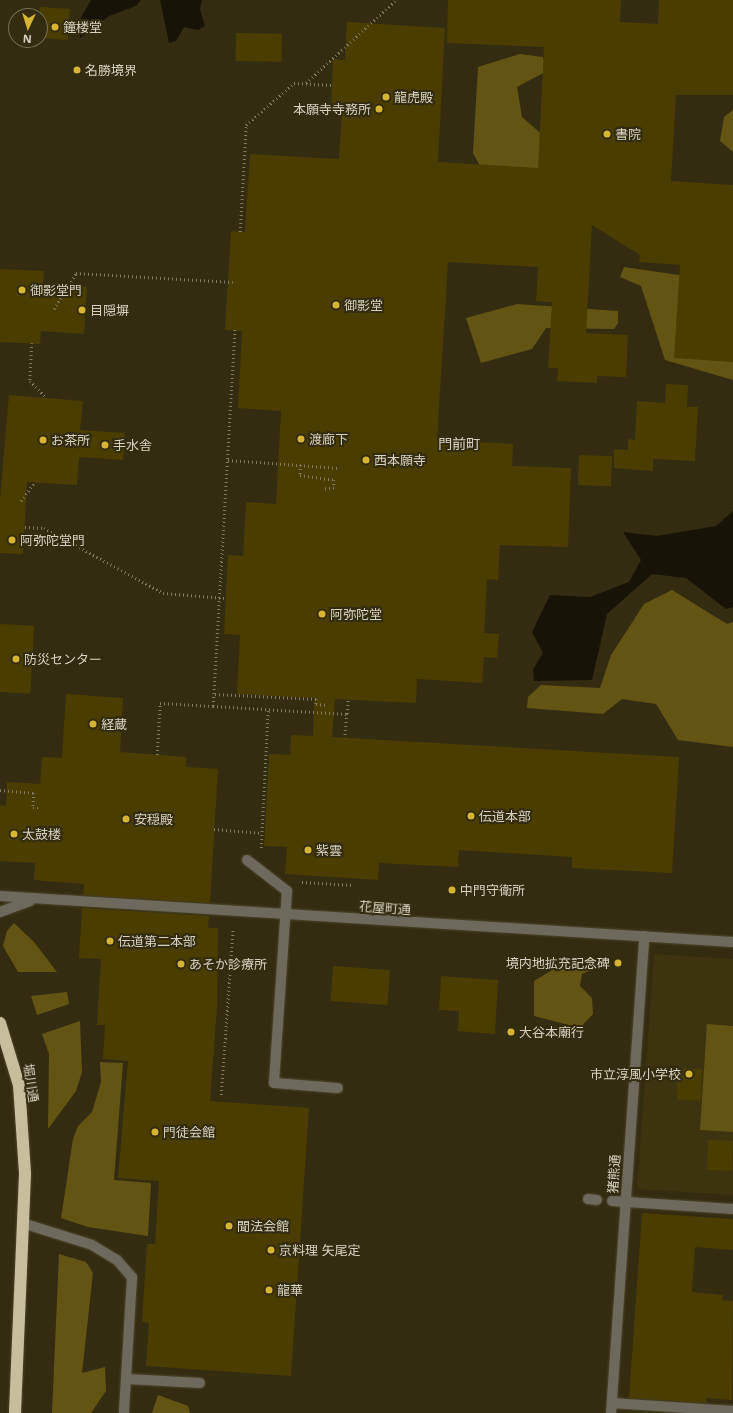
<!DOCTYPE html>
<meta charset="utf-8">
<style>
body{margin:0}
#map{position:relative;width:733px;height:1413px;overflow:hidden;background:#342c10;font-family:"Noto Sans","Noto Sans JP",sans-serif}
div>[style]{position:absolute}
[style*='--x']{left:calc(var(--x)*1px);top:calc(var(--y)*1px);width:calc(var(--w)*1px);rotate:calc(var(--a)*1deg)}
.built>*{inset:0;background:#3d330e}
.green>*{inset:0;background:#645414}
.water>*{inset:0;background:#171306}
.building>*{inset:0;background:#4b3d00;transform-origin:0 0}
.path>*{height:2.5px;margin-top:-1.25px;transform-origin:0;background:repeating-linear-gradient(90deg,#7f7962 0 1px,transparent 0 4px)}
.roads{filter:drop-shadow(0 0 1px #4e472c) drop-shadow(0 0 1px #4e472c)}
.minor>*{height:10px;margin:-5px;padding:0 5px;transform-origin:5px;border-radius:5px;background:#6d6a5d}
.highway>*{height:12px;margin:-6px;padding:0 6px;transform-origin:6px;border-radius:6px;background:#c7be9e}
.dots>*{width:11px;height:11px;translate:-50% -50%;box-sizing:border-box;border:2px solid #342c10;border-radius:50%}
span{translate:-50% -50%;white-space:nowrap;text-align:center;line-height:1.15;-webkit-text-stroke:4px #342c10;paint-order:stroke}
.poi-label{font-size:13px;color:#d6d2c1}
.left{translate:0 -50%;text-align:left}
.right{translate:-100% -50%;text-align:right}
.street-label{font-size:13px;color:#d6d2c1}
.neighbourhood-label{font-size:14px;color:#d6d2c1}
.north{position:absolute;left:8px;top:8px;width:40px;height:40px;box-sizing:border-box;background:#342c10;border:1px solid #756e57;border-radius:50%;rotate:184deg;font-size:11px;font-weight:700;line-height:16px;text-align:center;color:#d6d2c1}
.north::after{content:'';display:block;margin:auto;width:14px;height:18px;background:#d6b534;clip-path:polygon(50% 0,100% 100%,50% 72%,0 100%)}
</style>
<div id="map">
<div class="built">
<i style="clip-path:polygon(654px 954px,733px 959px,733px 1195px,637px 1189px)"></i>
</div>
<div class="green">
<i style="clip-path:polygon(520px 54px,543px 57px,547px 71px,517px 87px,522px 117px,554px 145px,556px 186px,494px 192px,473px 153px,478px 67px)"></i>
<i style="clip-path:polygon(733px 110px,733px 152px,720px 141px,724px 117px)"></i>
<i style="clip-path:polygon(624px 267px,720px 281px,733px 308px,733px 380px,665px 360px,641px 286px,620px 277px)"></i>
<i style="clip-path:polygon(517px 304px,618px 311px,618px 323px,614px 329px,546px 328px,532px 349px,481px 363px,466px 318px)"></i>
<i style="clip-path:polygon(672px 590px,727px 624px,733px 622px,733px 747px,678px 740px,656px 704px,622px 699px,603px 714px,527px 708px,528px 697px,541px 685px,600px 688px,611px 655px,644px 604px)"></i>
<i style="clip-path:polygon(14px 923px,34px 942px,57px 972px,18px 972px,3px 946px,7px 931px)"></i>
<i style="clip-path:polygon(562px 964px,596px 968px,582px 974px,580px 986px,592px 998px,593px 1014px,580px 1028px,534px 1016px,534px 981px)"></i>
<i style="clip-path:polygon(67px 992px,69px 1004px,37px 1015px,31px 996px)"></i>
<i style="clip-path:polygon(80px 1021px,82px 1072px,76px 1091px,48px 1129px,49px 1054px,42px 1034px)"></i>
<i style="clip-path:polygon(707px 1024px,733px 1026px,733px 1132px,700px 1130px)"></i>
<i style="clip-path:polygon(100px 1062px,123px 1063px,114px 1180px,151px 1183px,148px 1236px,88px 1227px,61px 1218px,73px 1139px,78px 1126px,92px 1112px,101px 1082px)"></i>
<i style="clip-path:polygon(59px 1254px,86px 1262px,93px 1273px,82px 1373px,105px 1367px,106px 1391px,91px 1413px,52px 1413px)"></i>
<i style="clip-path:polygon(158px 1395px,188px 1406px,190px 1413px,152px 1413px)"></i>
</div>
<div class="water">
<i style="clip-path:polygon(91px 0,141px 0,136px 6px,109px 16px,80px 38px,79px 21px)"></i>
<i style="clip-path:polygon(160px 0,202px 0,200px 9px,205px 26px,198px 30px,184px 27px,176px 41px,169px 43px)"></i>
<i style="clip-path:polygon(733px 511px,733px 607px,726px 609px,686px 578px,652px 574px,607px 614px,592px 680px,534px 681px,533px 669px,543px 653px,532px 632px,550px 595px,590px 597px,629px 582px,641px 560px,623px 532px,657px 536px,716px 526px)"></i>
</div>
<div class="building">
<i style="clip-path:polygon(448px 0,621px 0,620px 22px,658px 24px,659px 0,733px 0,733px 95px,676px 95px,671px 181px,733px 185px,733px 362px,674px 358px,680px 265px,639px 262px,640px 255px,592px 225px,586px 333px,628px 335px,626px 377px,597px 376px,597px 383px,557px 381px,558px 368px,548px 368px,552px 302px,536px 301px,538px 267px,448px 262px,437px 440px,513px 444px,512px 466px,571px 468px,568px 547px,500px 545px,498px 580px,487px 579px,484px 633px,499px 634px,497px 658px,484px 657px,482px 683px,417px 679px,416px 703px,335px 699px,332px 737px,679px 757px,672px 873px,572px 868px,572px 857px,459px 850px,458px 867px,379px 863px,378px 880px,285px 874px,287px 847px,264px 846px,269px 754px,290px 755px,291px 735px,313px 736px,314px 698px,237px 694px,240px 635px,224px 634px,228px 555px,243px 556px,246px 502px,276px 504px,281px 411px,238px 408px,242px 331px,225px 330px,231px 231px,245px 232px,250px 154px,339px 159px,342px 111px,331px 110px,332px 85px,333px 59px,345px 60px,347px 22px,445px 28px,438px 162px,538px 168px,544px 47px,447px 43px)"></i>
<i style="left:40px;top:7px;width:30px;height:31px;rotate:4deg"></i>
<i style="left:236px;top:33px;width:46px;height:28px;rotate:1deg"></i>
<i style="clip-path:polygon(0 269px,44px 271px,43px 284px,87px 287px,84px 334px,41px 331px,40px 344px,0 342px)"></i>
<i style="clip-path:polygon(666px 384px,688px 385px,687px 407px,698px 407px,695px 461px,653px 459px,653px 471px,614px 468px,614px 449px,628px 450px,628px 439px,635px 440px,637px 401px,665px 403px)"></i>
<i style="clip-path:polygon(9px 395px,83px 401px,80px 430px,125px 433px,123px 460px,79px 457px,77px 485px,27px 482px,23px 554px,0 553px,0 500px)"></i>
<i style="left:579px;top:455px;width:33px;height:30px;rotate:2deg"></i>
<i style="left:0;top:624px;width:34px;height:68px;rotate:3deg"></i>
<i style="clip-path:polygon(66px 694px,123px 698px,120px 752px,186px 757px,186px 767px,218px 769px,210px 903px,83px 895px,84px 884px,34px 880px,35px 863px,0 861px,0 805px,6px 806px,7px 782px,40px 784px,42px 757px,62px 758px)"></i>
<i style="clip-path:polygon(82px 908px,209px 916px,208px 928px,218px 928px,217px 1007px,210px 1101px,309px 1108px,291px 1376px,146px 1366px,149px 1323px,142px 1322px,147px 1244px,155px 1244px,159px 1181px,118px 1178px,128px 1061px,103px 1059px,105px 1025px,97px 1025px,101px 959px,79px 958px)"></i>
<i style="left:333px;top:966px;width:57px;height:35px;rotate:4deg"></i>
<i style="clip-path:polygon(441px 976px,498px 980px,495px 1034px,458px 1031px,459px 1011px,439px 1010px)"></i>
<i style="left:678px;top:1068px;width:24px;height:32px;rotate:2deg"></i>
<i style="left:708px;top:1140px;width:25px;height:30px;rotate:2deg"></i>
<i style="clip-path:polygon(642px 1213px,733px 1219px,733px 1250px,695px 1247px,692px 1292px,723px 1295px,722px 1300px,733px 1301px,732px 1400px,706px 1398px,706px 1403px,629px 1398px)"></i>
</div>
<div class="path">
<i style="--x:306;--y:83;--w:122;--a:-42.7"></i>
<i style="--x:240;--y:232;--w:107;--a:-86.8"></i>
<i style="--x:246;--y:125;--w:64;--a:-41.2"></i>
<i style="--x:294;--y:83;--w:38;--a:3"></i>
<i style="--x:54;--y:309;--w:42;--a:-58.6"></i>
<i style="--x:76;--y:273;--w:157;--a:3.3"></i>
<i style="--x:32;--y:343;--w:38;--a:93"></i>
<i style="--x:30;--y:381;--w:24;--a:45"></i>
<i style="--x:228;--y:460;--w:111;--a:4.1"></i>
<i style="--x:301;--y:465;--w:10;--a:96"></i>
<i style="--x:300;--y:475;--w:34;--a:8"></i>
<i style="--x:334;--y:480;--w:8;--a:90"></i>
<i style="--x:334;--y:488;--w:9;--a:174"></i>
<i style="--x:21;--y:501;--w:24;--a:-54"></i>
<i style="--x:25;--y:527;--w:19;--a:3"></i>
<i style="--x:44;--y:528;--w:136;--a:28.6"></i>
<i style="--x:163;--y:593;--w:62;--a:4.6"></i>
<i style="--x:215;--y:694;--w:102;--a:2.8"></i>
<i style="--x:317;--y:699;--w:5;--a:101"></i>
<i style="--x:316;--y:704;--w:11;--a:5"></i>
<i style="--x:213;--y:706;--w:134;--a:3.4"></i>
<i style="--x:347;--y:714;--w:24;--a:95"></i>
<i style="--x:347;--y:714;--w:14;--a:-86"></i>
<i style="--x:157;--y:755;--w:52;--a:-86.7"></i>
<i style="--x:160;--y:703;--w:53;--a:3.2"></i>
<i style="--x:213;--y:706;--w:377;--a:-86.7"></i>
<i style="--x:0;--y:790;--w:34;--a:5"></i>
<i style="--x:34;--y:793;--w:15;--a:94"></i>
<i style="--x:33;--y:808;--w:5;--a:0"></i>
<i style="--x:214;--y:829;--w:48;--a:4.8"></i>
<i style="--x:261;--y:848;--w:139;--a:-87.1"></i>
<i style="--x:302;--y:882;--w:50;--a:3.4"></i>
<i style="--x:221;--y:1095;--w:167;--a:-85.9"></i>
</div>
<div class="roads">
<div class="minor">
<i style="--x:247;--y:860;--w:51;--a:37.8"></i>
<i style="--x:287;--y:891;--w:192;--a:93.9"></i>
<i style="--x:274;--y:1083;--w:64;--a:4.5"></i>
<i style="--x:0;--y:896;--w:734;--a:3.59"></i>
<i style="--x:0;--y:912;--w:32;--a:-20"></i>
<i style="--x:588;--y:1199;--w:9;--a:6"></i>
<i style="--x:612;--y:1201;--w:121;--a:3.8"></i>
<i style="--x:22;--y:1223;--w:73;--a:17.4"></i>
<i style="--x:92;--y:1245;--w:29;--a:31"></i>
<i style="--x:117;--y:1260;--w:23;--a:49"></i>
<i style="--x:132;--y:1277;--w:136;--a:93.4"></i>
<i style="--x:127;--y:1379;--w:73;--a:3.1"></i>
<i style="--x:612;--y:1403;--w:121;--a:3.8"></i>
<i style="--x:611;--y:1413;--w:478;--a:-86"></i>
</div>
<div class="highway">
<i style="--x:0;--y:1023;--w:65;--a:73"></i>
<i style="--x:19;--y:1085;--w:89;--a:86.1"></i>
<i style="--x:25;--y:1174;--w:239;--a:92.4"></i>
</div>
</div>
<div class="dots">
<i style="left:55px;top:27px;background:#d6b534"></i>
<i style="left:77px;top:70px;background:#d6b534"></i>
<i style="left:386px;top:97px;background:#d6b534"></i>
<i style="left:379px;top:109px;background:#d6b534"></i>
<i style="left:607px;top:134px;background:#d6b534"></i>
<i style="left:22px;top:290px;background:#d6b534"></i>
<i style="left:336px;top:305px;background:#d6b534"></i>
<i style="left:82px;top:310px;background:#d6b534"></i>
<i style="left:301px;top:439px;background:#d6b534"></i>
<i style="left:43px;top:440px;background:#d6b534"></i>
<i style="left:105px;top:445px;background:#d6b534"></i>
<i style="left:366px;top:460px;background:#d6b534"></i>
<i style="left:12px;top:540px;background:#d6b534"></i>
<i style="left:322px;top:614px;background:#d6b534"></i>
<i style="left:16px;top:659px;background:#d6b534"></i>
<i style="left:93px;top:724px;background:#d6b534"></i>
<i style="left:471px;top:816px;background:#d6b534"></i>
<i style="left:126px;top:819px;background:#d6b534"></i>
<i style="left:14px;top:834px;background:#d6b534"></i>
<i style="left:308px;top:850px;background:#d6b534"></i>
<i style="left:452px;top:890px;background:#d6b534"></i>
<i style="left:110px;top:941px;background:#d6b534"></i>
<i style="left:618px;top:963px;background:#d6b534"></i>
<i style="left:181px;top:964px;background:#d6b534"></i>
<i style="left:511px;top:1032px;background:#d6b534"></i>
<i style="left:689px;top:1074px;background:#d6b534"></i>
<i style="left:155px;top:1132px;background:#d6b534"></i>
<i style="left:229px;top:1226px;background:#d6b534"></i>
<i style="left:271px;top:1250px;background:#d6b534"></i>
<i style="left:269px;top:1290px;background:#d6b534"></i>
</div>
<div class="poi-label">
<span class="left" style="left:63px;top:27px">鐘楼堂</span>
<span class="left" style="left:85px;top:70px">名勝境界</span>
<span class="left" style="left:394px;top:97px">龍虎殿</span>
<span class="right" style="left:371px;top:109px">本願寺寺務所</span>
<span class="left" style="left:615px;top:134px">書院</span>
<span class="left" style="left:30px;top:290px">御影堂門</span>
<span class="left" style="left:344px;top:305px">御影堂</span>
<span class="left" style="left:90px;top:310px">目隠塀</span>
<span class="left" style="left:309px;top:439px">渡廊下</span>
<span class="left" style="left:51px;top:440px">お茶所</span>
<span class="left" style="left:113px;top:445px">手水舎</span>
<span class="left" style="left:374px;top:460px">西本願寺</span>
<span class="left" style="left:20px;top:540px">阿弥陀堂門</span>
<span class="left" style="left:330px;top:614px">阿弥陀堂</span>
<span class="left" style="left:24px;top:659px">防災センター</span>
<span class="left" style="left:101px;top:724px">経蔵</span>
<span class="left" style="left:479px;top:816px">伝道本部</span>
<span class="left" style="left:134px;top:819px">安穏殿</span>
<span class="left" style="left:22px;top:834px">太鼓楼</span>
<span class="left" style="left:316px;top:850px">紫雲</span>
<span class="left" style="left:460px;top:890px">中門守衛所</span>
<span class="left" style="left:118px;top:941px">伝道第二本部</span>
<span class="right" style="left:610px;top:963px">境内地拡充記念碑</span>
<span class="left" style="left:189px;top:964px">あそか診療所</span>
<span class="left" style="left:519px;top:1032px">大谷本廟行</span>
<span class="right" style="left:681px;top:1074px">市立淳風小学校</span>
<span class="left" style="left:163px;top:1132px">門徒会館</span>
<span class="left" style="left:237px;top:1226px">聞法会館</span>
<span class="left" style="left:279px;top:1250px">京料理 矢尾定</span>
<span class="left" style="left:277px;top:1290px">龍華</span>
</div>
<div class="street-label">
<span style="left:385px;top:908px;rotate:4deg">花屋町通</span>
<span style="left:31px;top:1083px;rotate:81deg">堀川通</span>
<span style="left:614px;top:1174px;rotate:-86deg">猪熊通</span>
</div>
<div class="neighbourhood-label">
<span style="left:459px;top:444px">門前町</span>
</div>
<div class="north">N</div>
</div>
